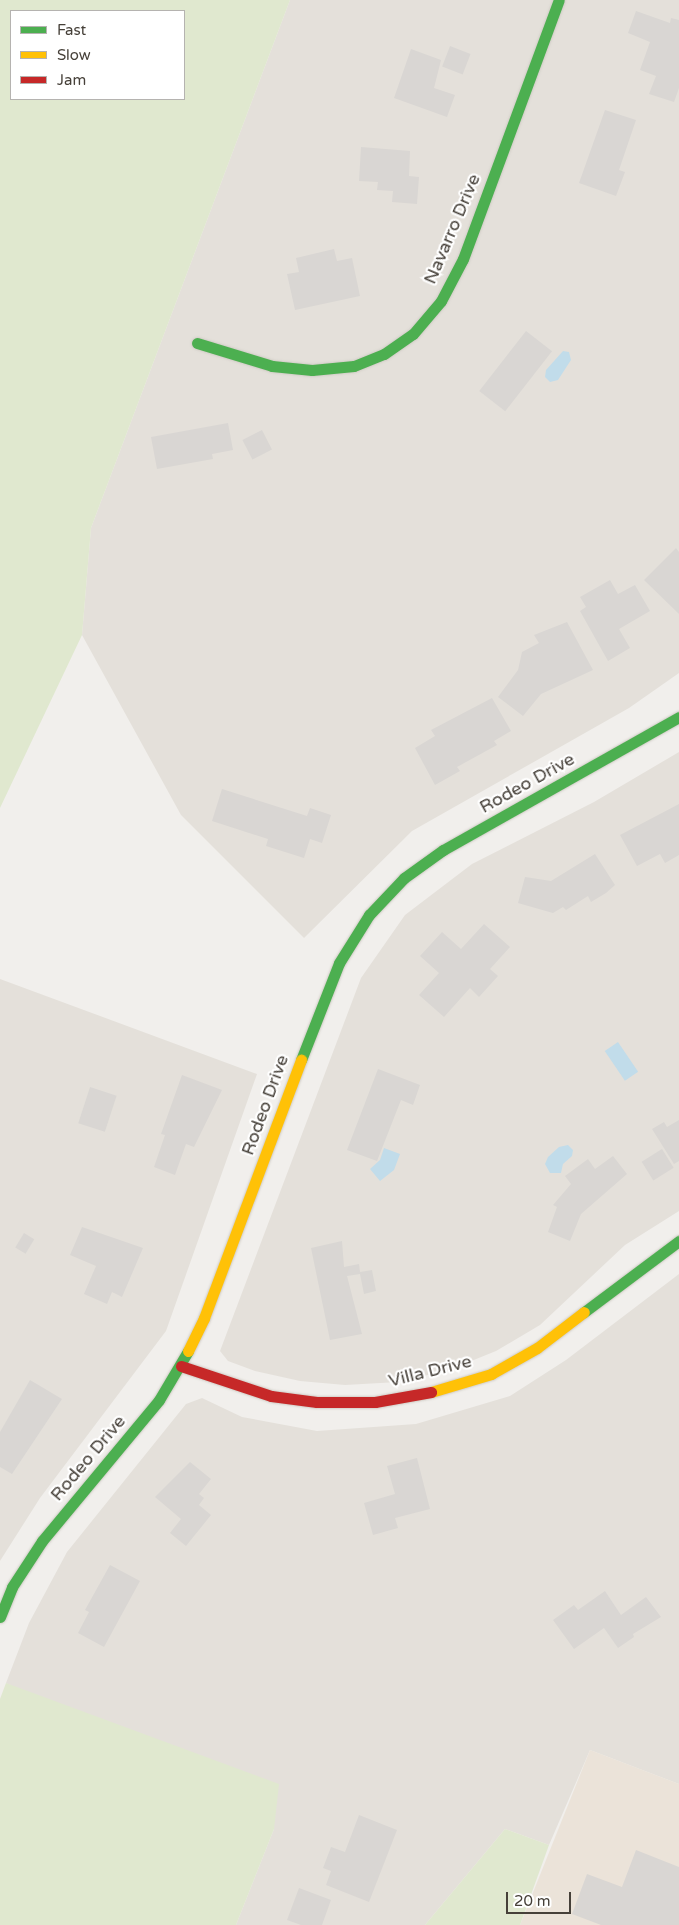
<!DOCTYPE html>
<style>
body{margin:0}
#map{position:relative;width:679px;height:1925px;overflow:hidden;background:#f1efec;font-family:"Varela Round",sans-serif}
div>[style]{position:absolute}
[style*='--x']{left:calc(var(--x)*1px);top:calc(var(--y)*1px);width:calc(var(--w)*1px);rotate:calc(var(--a)*1deg)}
.residential>*{inset:0;background:#e4e0da}
.commercial>*{inset:0;background:#ebe3d9}
.green>*{inset:0;background:#e0e8cf}
.water>*{inset:0;background:#c1dcea;transform-origin:0 0}
.building>*{inset:0;background:#d9d6d3;transform-origin:0 0}
.roads{filter:drop-shadow(0 0 1px #cfcbc4) drop-shadow(0 0 1px #cfcbc4)}
.fast>*{height:11px;margin:-5.5px;padding:0 5.5px;transform-origin:5.5px;border-radius:5.5px;background:#4caf50}
.slow>*{height:11px;margin:-5.5px;padding:0 5.5px;transform-origin:5.5px;border-radius:5.5px;background:#ffc107}
.jam>*{height:11px;margin:-5.5px;padding:0 5.5px;transform-origin:5.5px;border-radius:5.5px;background:#c62828}
span{translate:-50% -50%;white-space:nowrap;text-align:center;line-height:1.15;-webkit-text-stroke:4.5px #fff;paint-order:stroke}
.street-label{font-size:18px;color:#464039}
.legend{position:absolute;left:10px;top:10px;width:175px;height:90px;box-sizing:border-box;background:#fff;border:1px solid #b5b3b0;margin:0;padding:6px 9px;list-style:none;font-size:15px;color:#464039}
.legend li{display:flex;align-items:center;gap:10px;height:25px}
.legend b{width:25px;border:1px solid #b5b3b0}
.scale{position:absolute;left:506px;top:1892px;width:65px;height:22px;box-sizing:border-box;border:2px solid #464039;border-top:0;padding-left:6px;font-size:15px;line-height:18px;white-space:nowrap;color:#464039;-webkit-text-stroke:4px #fff;paint-order:stroke}
</style>
<div id="map">
<div class="residential">
<i style="clip-path:polygon(290px 0,679px 0,679px 673px,629px 708px,412px 831px,304px 938px,181px 815px,82px 635px,91px 528px)"></i>
<i style="clip-path:polygon(679px 752px,679px 1211px,625px 1245px,540px 1325px,496px 1351px,449px 1370px,398px 1382px,345px 1385px,300px 1381px,255px 1371px,228px 1361px,220px 1351px,361px 978px,405px 915px,472px 864px,594px 802px)"></i>
<i style="clip-path:polygon(0 979px,257px 1074px,166px 1331px,40px 1498px,0 1561px)"></i>
<i style="clip-path:polygon(679px 1274px,679px 1784px,590px 1750px,549px 1845px,505px 1829px,425px 1925px,236px 1925px,274px 1829px,6px 1683px,29px 1623px,67px 1552px,186px 1404px,202px 1398px,242px 1417px,317px 1431px,416px 1424px,510px 1396px,566px 1360px)"></i>
</div>
<div class="commercial">
<i style="clip-path:polygon(590px 1750px,679px 1784px,679px 1925px,520px 1925px)"></i>
</div>
<div class="green">
<i style="clip-path:polygon(evenodd,0 0,290px 0,91px 528px,82px 635px,0 808px,0 0,184px 11px,184px 99px,11px 99px,11px 11px,184px 11px)"></i>
<i style="clip-path:polygon(6px 1683px,279px 1784px,274px 1829px,236px 1925px,0 1925px,0 1699px)"></i>
<i style="clip-path:polygon(505px 1829px,549px 1845px,520px 1925px,425px 1925px)"></i>
</div>
<div class="water">
<i style="clip-path:polygon(563px 351px,569px 352px,571px 360px,558px 380px,550px 382px,545px 377px,546px 370px)"></i>
<i style="left:618px;top:1042px;width:36px;height:16px;rotate:56deg"></i>
<i style="clip-path:polygon(568px 1145px,573px 1150px,572px 1156px,563px 1164px,561px 1173px,550px 1173px,545px 1164px,548px 1157px,559px 1147px)"></i>
<i style="clip-path:polygon(384px 1148px,400px 1154px,394px 1170px,380px 1181px,370px 1169px,380px 1160px)"></i>
</div>
<div class="building">
<i style="clip-path:polygon(636px 11px,670px 23px,671px 18px,679px 20px,679px 88px,674px 102px,649px 94px,656px 76px,640px 70px,650px 42px,628px 33px)"></i>
<i style="left:450px;top:46px;width:22px;height:22px;rotate:21deg"></i>
<i style="clip-path:polygon(411px 49px,441px 60px,434px 88px,455px 95px,447px 117px,394px 98px)"></i>
<i style="clip-path:polygon(605px 110px,636px 120px,619px 170px,625px 172px,616px 196px,579px 183px)"></i>
<i style="clip-path:polygon(361px 147px,410px 151px,409px 176px,419px 177px,417px 204px,392px 202px,393px 191px,377px 190px,378px 182px,359px 181px)"></i>
<i style="clip-path:polygon(334px 249px,337px 261px,352px 258px,360px 296px,295px 310px,287px 274px,299px 272px,296px 258px)"></i>
<i style="left:526px;top:331px;width:33px;height:76px;rotate:38deg"></i>
<i style="clip-path:polygon(228px 423px,233px 450px,212px 454px,213px 459px,157px 469px,151px 437px)"></i>
<i style="left:262px;top:430px;width:22px;height:22px;rotate:63deg"></i>
<i style="clip-path:polygon(676px 548px,679px 552px,679px 614px,644px 580px)"></i>
<i style="clip-path:polygon(610px 580px,618px 594px,635px 585px,650px 611px,619px 629px,630px 648px,608px 661px,580px 611px,586px 607px,580px 597px)"></i>
<i style="clip-path:polygon(567px 622px,593px 670px,541px 694px,523px 716px,498px 697px,518px 670px,522px 652px,539px 643px,534px 635px)"></i>
<i style="clip-path:polygon(492px 698px,511px 731px,494px 741px,497px 745px,457px 767px,460px 771px,435px 785px,415px 748px,435px 736px,431px 730px)"></i>
<i style="clip-path:polygon(222px 789px,307px 816px,310px 808px,331px 815px,322px 843px,310px 839px,304px 858px,266px 846px,268px 839px,212px 821px)"></i>
<i style="clip-path:polygon(679px 804px,679px 855px,665px 863px,660px 854px,637px 866px,620px 835px)"></i>
<i style="clip-path:polygon(595px 854px,615px 885px,606px 893px,591px 902px,588px 896px,566px 910px,563px 907px,553px 913px,518px 903px,525px 877px,551px 881px)"></i>
<i style="clip-path:polygon(484px 924px,510px 947px,490px 969px,498px 976px,479px 997px,470px 988px,444px 1017px,419px 995px,439px 973px,420px 956px,442px 932px,461px 949px)"></i>
<i style="clip-path:polygon(378px 1069px,420px 1085px,413px 1105px,401px 1100px,377px 1161px,347px 1150px)"></i>
<i style="clip-path:polygon(182px 1075px,222px 1090px,194px 1147px,186px 1144px,175px 1175px,154px 1167px,165px 1135px,161px 1134px)"></i>
<i style="left:90px;top:1087px;width:28px;height:38px;rotate:18deg"></i>
<i style="clip-path:polygon(679px 1120px,679px 1161px,674px 1164px,652px 1129px,664px 1122px,667px 1127px)"></i>
<i style="left:662px;top:1149px;width:22px;height:24px;rotate:58deg"></i>
<i style="clip-path:polygon(613px 1156px,627px 1174px,581px 1214px,570px 1241px,548px 1232px,557px 1207px,553px 1205px,571px 1184px,565px 1176px,588px 1159px,595px 1169px)"></i>
<i style="clip-path:polygon(82px 1227px,143px 1248px,122px 1297px,112px 1292px,107px 1304px,84px 1294px,96px 1266px,70px 1255px)"></i>
<i style="left:24px;top:1233px;width:12px;height:17px;rotate:31deg"></i>
<i style="clip-path:polygon(342px 1241px,344px 1267px,359px 1264px,360px 1272px,372px 1270px,376px 1291px,364px 1294px,360px 1274px,347px 1276px,362px 1334px,330px 1340px,311px 1248px)"></i>
<i style="clip-path:polygon(30px 1380px,62px 1399px,12px 1474px,0 1467px,0 1432px)"></i>
<i style="clip-path:polygon(417px 1458px,430px 1509px,395px 1518px,398px 1528px,373px 1535px,364px 1503px,395px 1494px,387px 1466px)"></i>
<i style="clip-path:polygon(190px 1462px,211px 1479px,199px 1494px,204px 1498px,199px 1505px,211px 1515px,186px 1546px,170px 1533px,181px 1519px,155px 1497px)"></i>
<i style="clip-path:polygon(110px 1565px,140px 1581px,104px 1647px,78px 1633px,89px 1612px,85px 1610px)"></i>
<i style="clip-path:polygon(605px 1591px,621px 1615px,646px 1597px,661px 1617px,633px 1634px,634px 1637px,618px 1648px,604px 1628px,574px 1649px,553px 1620px,574px 1605px,578px 1610px)"></i>
<i style="clip-path:polygon(359px 1815px,397px 1830px,369px 1902px,326px 1885px,331px 1871px,323px 1868px,331px 1847px,345px 1852px)"></i>
<i style="clip-path:polygon(636px 1850px,679px 1867px,679px 1925px,601px 1925px,572px 1914px,587px 1874px,622px 1887px)"></i>
<i style="clip-path:polygon(299px 1888px,331px 1900px,322px 1925px,301px 1925px,287px 1920px)"></i>
</div>
<div class="roads">
<div class="fast">
<i style="--x:197;--y:343;--w:78;--a:17"></i>
<i style="--x:272;--y:366;--w:40;--a:5.7"></i>
<i style="--x:312;--y:370;--w:42;--a:-5.4"></i>
<i style="--x:354;--y:366;--w:32;--a:-22"></i>
<i style="--x:384;--y:354;--w:35;--a:-35"></i>
<i style="--x:413;--y:334;--w:43;--a:-49.7"></i>
<i style="--x:441;--y:301;--w:47;--a:-62.4"></i>
<i style="--x:463;--y:259;--w:276;--a:-69.7"></i>
<i style="--x:301;--y:1060;--w:104;--a:-68.6"></i>
<i style="--x:339;--y:963;--w:57;--a:-58"></i>
<i style="--x:369;--y:915;--w:51;--a:-46.6"></i>
<i style="--x:404;--y:878;--w:48;--a:-35.7"></i>
<i style="--x:443;--y:850;--w:271;--a:-29.4"></i>
<i style="--x:584;--y:1312;--w:119;--a:-36.8"></i>
<i style="--x:0;--y:1617;--w:32;--a:-68"></i>
<i style="--x:12;--y:1587;--w:55;--a:-56.9"></i>
<i style="--x:42;--y:1541;--w:183;--a:-50.3"></i>
<i style="--x:159;--y:1400;--w:57;--a:-59.4"></i>
</div>
<div class="slow">
<i style="--x:188;--y:1351;--w:37;--a:-64"></i>
<i style="--x:204;--y:1318;--w:276;--a:-69.4"></i>
<i style="--x:431;--y:1392;--w:63;--a:-16.7"></i>
<i style="--x:491;--y:1374;--w:53;--a:-29.5"></i>
<i style="--x:537;--y:1348;--w:59;--a:-37.5"></i>
</div>
<div class="jam">
<i style="--x:181;--y:1366;--w:95;--a:18.4"></i>
<i style="--x:271;--y:1396;--w:46;--a:7.4"></i>
<i style="--x:317;--y:1402;--w:58;--a:0"></i>
<i style="--x:375;--y:1402;--w:57;--a:-10.1"></i>
</div>
</div>
<div class="street-label">
<span style="left:452px;top:229px;rotate:-67deg">Navarro Drive</span>
<span style="left:527px;top:783px;rotate:-29deg">Rodeo Drive</span>
<span style="left:265px;top:1105px;rotate:-70deg">Rodeo Drive</span>
<span style="left:430px;top:1371px;rotate:-14deg">Villa Drive</span>
<span style="left:88px;top:1458px;rotate:-50deg">Rodeo Drive</span>
</div>
<ul class="legend">
<li><b style="height:6px;background:#4caf50"></b>Fast</li>
<li><b style="height:6px;background:#ffc107"></b>Slow</li>
<li><b style="height:6px;background:#c62828"></b>Jam</li>
</ul>
<div class="scale">20 m</div>
</div>
